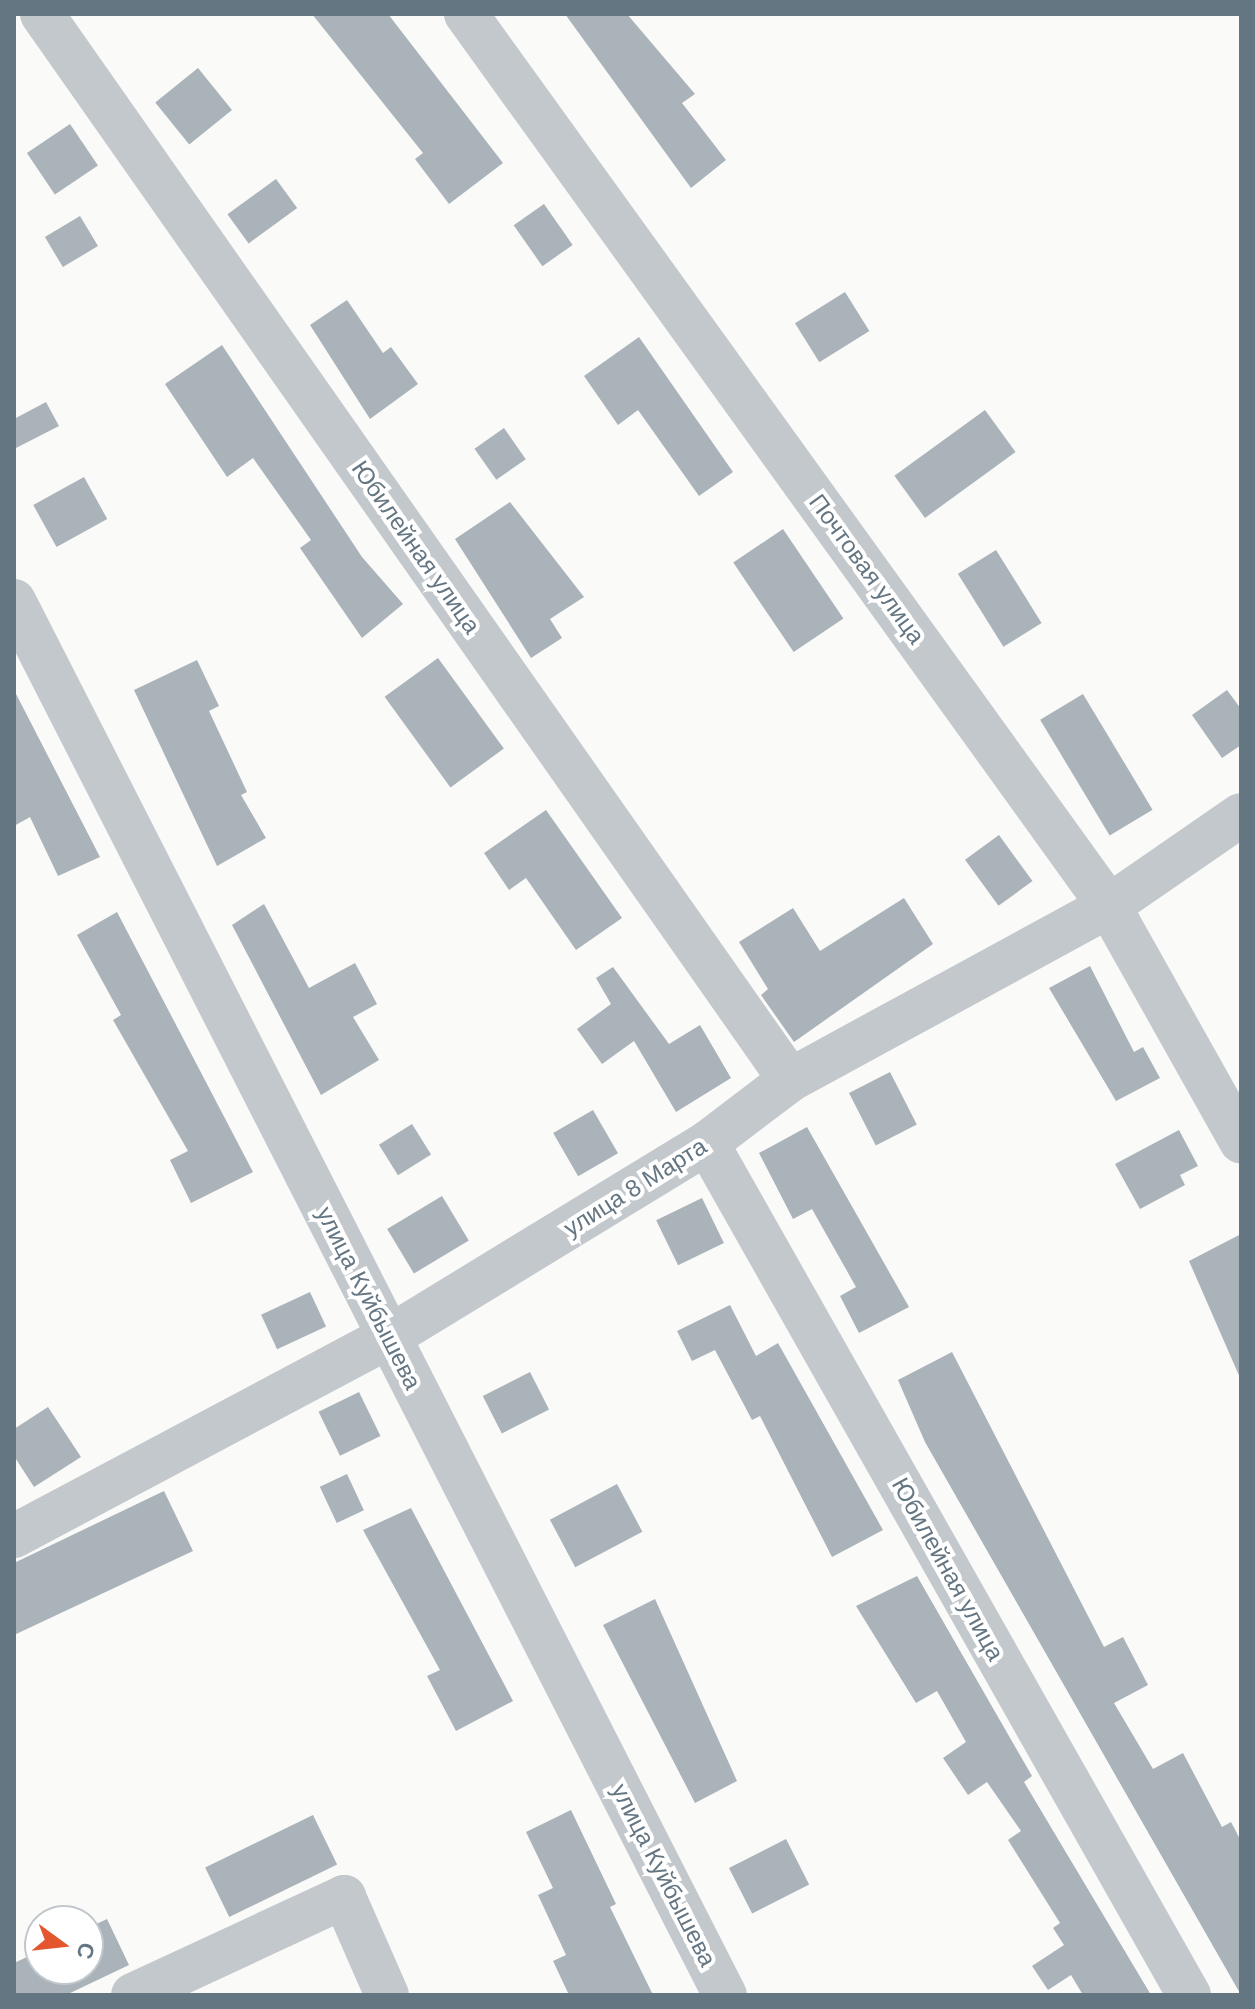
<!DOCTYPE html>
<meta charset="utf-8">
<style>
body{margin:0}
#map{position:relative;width:1255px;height:2009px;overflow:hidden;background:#fafaf8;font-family:Arial,sans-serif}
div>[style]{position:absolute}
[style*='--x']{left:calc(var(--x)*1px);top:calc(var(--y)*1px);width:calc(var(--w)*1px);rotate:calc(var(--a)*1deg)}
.building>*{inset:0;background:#aab3b9;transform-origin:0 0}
.minor>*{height:44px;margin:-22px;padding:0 22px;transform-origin:22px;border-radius:22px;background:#c3c8cc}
span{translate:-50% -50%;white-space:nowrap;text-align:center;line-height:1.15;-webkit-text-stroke:8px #fff;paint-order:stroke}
.street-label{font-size:24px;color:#657683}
.frame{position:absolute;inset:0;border:16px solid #657683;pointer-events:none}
.north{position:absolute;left:24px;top:1905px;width:80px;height:80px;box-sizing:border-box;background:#fff;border:2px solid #c1c8cd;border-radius:50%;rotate:105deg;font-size:22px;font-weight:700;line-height:32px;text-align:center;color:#657683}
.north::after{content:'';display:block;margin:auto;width:28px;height:36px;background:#e4572e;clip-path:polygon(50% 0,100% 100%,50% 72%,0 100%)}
</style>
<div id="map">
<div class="building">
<i style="clip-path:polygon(312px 14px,388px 14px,503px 163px,449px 204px,415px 159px,423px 153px)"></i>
<i style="clip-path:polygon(565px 14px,627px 14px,695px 94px,682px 103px,726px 160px,691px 188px)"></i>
<i style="left:198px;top:68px;width:54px;height:55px;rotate:51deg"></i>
<i style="left:70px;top:124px;width:50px;height:52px;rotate:56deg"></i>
<i style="left:276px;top:179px;width:36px;height:60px;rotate:54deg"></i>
<i style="left:544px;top:204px;width:50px;height:37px;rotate:55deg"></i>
<i style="left:80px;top:216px;width:35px;height:41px;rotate:59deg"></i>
<i style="left:845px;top:292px;width:46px;height:59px;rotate:58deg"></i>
<i style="clip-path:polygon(347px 300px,383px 353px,391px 347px,418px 384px,370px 419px,310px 325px)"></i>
<i style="clip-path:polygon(639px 337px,733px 472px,699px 496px,638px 410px,618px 425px,584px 376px)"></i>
<i style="clip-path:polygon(222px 345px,362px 557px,403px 604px,362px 638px,300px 548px,311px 540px,253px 458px,227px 477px,165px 384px)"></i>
<i style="clip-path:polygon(46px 402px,59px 426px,14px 449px,14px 419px)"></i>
<i style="left:985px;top:410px;width:52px;height:112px;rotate:54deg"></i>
<i style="left:504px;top:428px;width:38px;height:36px;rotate:55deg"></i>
<i style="left:84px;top:477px;width:48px;height:58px;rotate:61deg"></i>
<i style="clip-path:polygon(510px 502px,584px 597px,550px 619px,562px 638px,531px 658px,455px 539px)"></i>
<i style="left:783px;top:529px;width:108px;height:60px;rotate:56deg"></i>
<i style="left:996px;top:550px;width:86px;height:45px;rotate:58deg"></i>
<i style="left:438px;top:658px;width:112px;height:66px;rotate:54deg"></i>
<i style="clip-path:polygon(197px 660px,219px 706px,209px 711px,247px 792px,241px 795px,266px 838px,217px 866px,134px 690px)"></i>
<i style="clip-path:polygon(14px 690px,100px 857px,58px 876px,30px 817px,14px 826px)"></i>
<i style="clip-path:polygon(1227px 690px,1241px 709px,1241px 745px,1222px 758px,1192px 715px)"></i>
<i style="left:1083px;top:694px;width:135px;height:50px;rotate:59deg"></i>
<i style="clip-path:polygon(546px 810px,622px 918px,576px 950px,526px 878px,509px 890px,484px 853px)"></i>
<i style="left:999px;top:835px;width:57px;height:42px;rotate:54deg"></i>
<i style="clip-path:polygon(904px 898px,933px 944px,794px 1042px,761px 995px,768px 989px,739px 942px,793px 908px,820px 951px)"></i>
<i style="clip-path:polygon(264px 904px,309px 988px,355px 963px,377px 1004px,353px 1017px,379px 1060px,321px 1095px,232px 925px)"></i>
<i style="clip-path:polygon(117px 912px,253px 1172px,191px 1203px,170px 1160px,188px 1151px,113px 1020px,121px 1015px,77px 935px)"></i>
<i style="clip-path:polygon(1090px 966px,1134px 1052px,1143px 1047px,1160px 1078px,1116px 1101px,1049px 988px)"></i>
<i style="clip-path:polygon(613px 967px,669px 1044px,700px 1025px,731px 1078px,676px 1112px,634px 1041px,602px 1064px,577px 1029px,611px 1004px,596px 978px)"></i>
<i style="left:890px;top:1072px;width:59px;height:46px;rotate:63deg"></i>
<i style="left:593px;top:1110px;width:50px;height:46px;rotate:60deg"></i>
<i style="left:412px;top:1124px;width:36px;height:39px;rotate:58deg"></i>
<i style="clip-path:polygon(807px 1127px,909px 1307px,859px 1333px,840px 1296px,856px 1287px,812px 1209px,793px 1219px,759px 1153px)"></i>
<i style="clip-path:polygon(1179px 1130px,1198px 1166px,1180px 1175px,1185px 1185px,1140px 1209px,1115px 1164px)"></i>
<i style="left:442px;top:1196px;width:52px;height:64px;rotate:59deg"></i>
<i style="left:702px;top:1198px;width:50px;height:51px;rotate:64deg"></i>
<i style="clip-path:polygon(1241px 1234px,1241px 1380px,1189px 1261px)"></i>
<i style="left:310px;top:1292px;width:38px;height:54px;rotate:65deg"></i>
<i style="clip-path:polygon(730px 1305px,756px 1356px,778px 1343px,883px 1530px,832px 1557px,760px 1416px,752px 1420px,715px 1350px,692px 1361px,677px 1331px)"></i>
<i style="clip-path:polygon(952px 1352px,1104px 1647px,1123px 1637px,1148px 1685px,1114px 1703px,1153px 1769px,1183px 1753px,1222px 1827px,1231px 1822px,1241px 1841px,1241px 1995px,925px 1442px,898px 1380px)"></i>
<i style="left:530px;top:1372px;width:42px;height:53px;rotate:63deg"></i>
<i style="left:359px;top:1392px;width:49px;height:45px;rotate:64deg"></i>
<i style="clip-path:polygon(48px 1407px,81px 1457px,34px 1487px,14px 1456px,14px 1429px)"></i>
<i style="left:347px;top:1474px;width:40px;height:30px;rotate:65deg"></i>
<i style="left:617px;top:1484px;width:54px;height:76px;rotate:62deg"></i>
<i style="clip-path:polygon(164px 1491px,193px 1551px,14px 1635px,14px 1563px)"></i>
<i style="clip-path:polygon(411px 1508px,513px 1701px,456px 1731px,427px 1676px,440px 1670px,363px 1530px)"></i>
<i style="clip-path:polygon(917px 1576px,1032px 1776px,1024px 1782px,1151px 1995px,1083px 1995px,1071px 1975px,1048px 1990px,1032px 1966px,1064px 1945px,1053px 1928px,1060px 1923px,1008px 1840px,1021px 1831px,987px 1782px,968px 1795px,943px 1758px,966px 1742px,937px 1691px,916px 1703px,856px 1606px)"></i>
<i style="clip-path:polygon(655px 1599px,737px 1781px,695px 1803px,603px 1625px)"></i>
<i style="clip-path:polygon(571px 1810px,616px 1904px,610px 1907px,653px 1995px,569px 1995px,553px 1961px,566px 1955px,538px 1895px,553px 1888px,526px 1832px)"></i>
<i style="left:313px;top:1815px;width:55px;height:120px;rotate:64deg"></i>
<i style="left:786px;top:1839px;width:51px;height:64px;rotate:63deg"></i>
<i style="clip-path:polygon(107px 1919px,129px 1965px,66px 1995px,14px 1995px,14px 1963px,40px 1951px,40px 1969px,88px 1969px,88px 1928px)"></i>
</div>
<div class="minor">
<i style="--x:42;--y:14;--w:1302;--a:54.94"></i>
<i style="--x:466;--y:14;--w:1100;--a:54.21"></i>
<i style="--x:1109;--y:906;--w:270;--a:60.7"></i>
<i style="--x:14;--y:601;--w:1565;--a:62.98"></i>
<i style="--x:707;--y:1143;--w:979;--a:60.5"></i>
<i style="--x:14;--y:1536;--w:425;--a:-28"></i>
<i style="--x:389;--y:1337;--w:373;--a:-31.4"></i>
<i style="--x:707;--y:1143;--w:104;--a:-37.2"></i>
<i style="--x:790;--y:1080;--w:363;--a:-28.6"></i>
<i style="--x:1109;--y:906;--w:160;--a:-34.6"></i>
<i style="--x:133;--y:1995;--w:233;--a:-24.9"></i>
<i style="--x:344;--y:1897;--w:107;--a:66.3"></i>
</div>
<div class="street-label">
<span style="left:416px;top:547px;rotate:55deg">Юбилейная улица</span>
<span style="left:867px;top:569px;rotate:54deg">Почтовая улица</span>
<span style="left:635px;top:1187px;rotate:-32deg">улица 8 Марта</span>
<span style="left:369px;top:1298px;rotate:63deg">улица Куйбышева</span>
<span style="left:948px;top:1569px;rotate:61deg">Юбилейная улица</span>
<span style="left:664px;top:1875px;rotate:63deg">улица Куйбышева</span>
</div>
<div class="frame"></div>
<div class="north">С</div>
</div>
